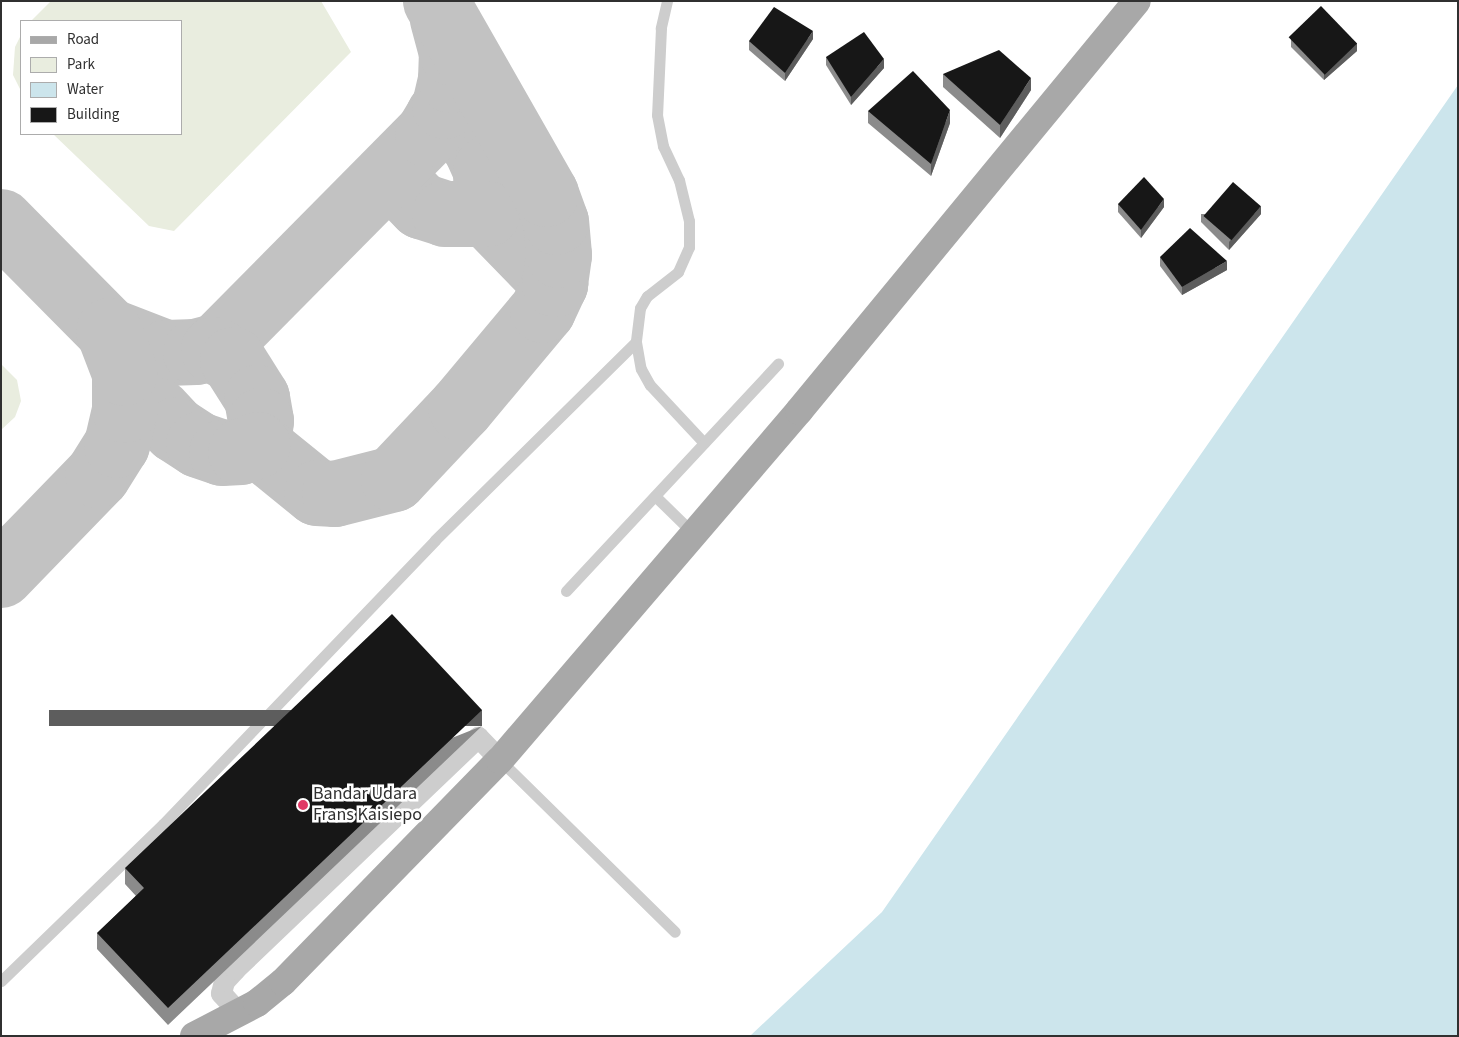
<!DOCTYPE html>
<style>
body{margin:0}
#map{position:relative;width:1459px;height:1037px;overflow:hidden;background:#fff;font-family:"Source Sans 3",sans-serif}
div>[style]{position:absolute}
[style*='--x']{left:calc(var(--x)*1px);top:calc(var(--y)*1px);width:calc(var(--w)*1px);rotate:calc(var(--a)*1deg)}
.green>*{inset:0;background:#e9eddf}
.water>*{inset:0;background:#cce5ec}
.taxiway>*{height:66px;margin:-33px;padding:0 33px;transform-origin:33px;border-radius:33px;background:#c2c2c2}
.service>*{height:11px;margin:-5.5px;padding:0 5.5px;transform-origin:5.5px;border-radius:5.5px;background:#cdcdcd}
.minor>*{height:21px;margin:-10.5px;padding:0 10.5px;transform-origin:10.5px;border-radius:10.5px;background:#cdcdcd}
.primary>*{height:28px;margin:-14px;padding:0 14px;transform-origin:14px;border-radius:14px;background:#a8a8a8}
.wall>*{inset:0;background:#8b8b8b}
.shaded-wall>*{inset:0;background:#5d5d5d;transform-origin:0 0}
.building>*{inset:0;background:#171717;transform-origin:0 0}
.dots>*{width:14px;height:14px;translate:-50% -50%;box-sizing:border-box;border:2px solid #fff;border-radius:50%}
span{translate:-50% -50%;white-space:nowrap;text-align:center;line-height:1.15;-webkit-text-stroke:5px #fff;paint-order:stroke}
.poi-label{font-size:18px;color:#303030}
.left{translate:0 -50%;text-align:left}
.frame{position:absolute;inset:0;border:2px solid #303030;pointer-events:none}
.legend{position:absolute;left:20px;top:20px;width:162px;height:115px;box-sizing:border-box;background:#fff;border:1px solid #acacac;margin:0;padding:6px 9px;list-style:none;font-size:15px;color:#303030}
.legend li{display:flex;align-items:center;gap:10px;height:25px}
.legend b{width:25px;border:1px solid #acacac}
</style>
<div id="map">
<div class="green">
<i style="clip-path:polygon(51px 1px,321px 1px,351px 52px,174px 231px,149px 226px,53px 134px,181px 134px,181px 21px,31px 21px)"></i>
<i style="clip-path:polygon(21px 35px,21px 91px,13px 75px,15px 47px)"></i>
<i style="clip-path:polygon(1px 364px,17px 380px,21px 401px,15px 417px,1px 430px)"></i>
</div>
<div class="water">
<i style="clip-path:polygon(1458px 85px,1458px 1036px,750px 1036px,882px 912px)"></i>
</div>
<div class="taxiway">
<i style="--x:439;--y:115;--w:30;--a:33"></i>
<i style="--x:464;--y:131;--w:21;--a:55"></i>
<i style="--x:476;--y:148;--w:24;--a:66"></i>
<i style="--x:486;--y:170;--w:44;--a:88.7"></i>
<i style="--x:487;--y:214;--w:98;--a:45.8"></i>
<i style="--x:390;--y:174;--w:45;--a:45.9"></i>
<i style="--x:421;--y:206;--w:25;--a:18"></i>
<i style="--x:445;--y:214;--w:42;--a:0"></i>
<i style="--x:1;--y:222;--w:153;--a:45.3"></i>
<i style="--x:109;--y:331;--w:61;--a:21.1"></i>
<i style="--x:166;--y:353;--w:30;--a:-2"></i>
<i style="--x:196;--y:352;--w:23;--a:-15"></i>
<i style="--x:218;--y:346;--w:298;--a:-45.3"></i>
<i style="--x:428;--y:134;--w:33;--a:-59"></i>
<i style="--x:445;--y:106;--w:27;--a:-77"></i>
<i style="--x:451;--y:80;--w:27;--a:-88"></i>
<i style="--x:452;--y:53;--w:35;--a:-105"></i>
<i style="--x:214;--y:350;--w:21;--a:28"></i>
<i style="--x:233;--y:360;--w:45;--a:57.7"></i>
<i style="--x:257;--y:398;--w:23;--a:80"></i>
<i style="--x:261;--y:421;--w:24;--a:97"></i>
<i style="--x:258;--y:445;--w:76;--a:39.1"></i>
<i style="--x:317;--y:493;--w:18;--a:3"></i>
<i style="--x:335;--y:494;--w:61;--a:-14.3"></i>
<i style="--x:394;--y:479;--w:98;--a:-46.7"></i>
<i style="--x:461;--y:408;--w:128;--a:-50.1"></i>
<i style="--x:543;--y:310;--w:29;--a:-65"></i>
<i style="--x:555;--y:284;--w:29;--a:-82"></i>
<i style="--x:559;--y:255;--w:33;--a:-95"></i>
<i style="--x:556;--y:222;--w:30;--a:-110"></i>
<i style="--x:546;--y:194;--w:222;--a:-119.7"></i>
<i style="--x:158;--y:411;--w:26;--a:47"></i>
<i style="--x:176;--y:430;--w:27;--a:33"></i>
<i style="--x:199;--y:445;--w:24;--a:19"></i>
<i style="--x:222;--y:453;--w:19;--a:-3"></i>
<i style="--x:241;--y:452;--w:18;--a:-22"></i>
<i style="--x:1;--y:575;--w:139;--a:-45.9"></i>
<i style="--x:98;--y:475;--w:36;--a:-58"></i>
<i style="--x:117;--y:445;--w:36;--a:-77"></i>
<i style="--x:125;--y:410;--w:37;--a:-90"></i>
<i style="--x:125;--y:373;--w:45;--a:-110.9"></i>
</div>
<div class="service">
<i style="--x:667;--y:1;--w:28;--a:103"></i>
<i style="--x:661;--y:28;--w:87;--a:92.6"></i>
<i style="--x:657;--y:115;--w:32;--a:79"></i>
<i style="--x:663;--y:146;--w:38;--a:65"></i>
<i style="--x:679;--y:180;--w:42;--a:76.3"></i>
<i style="--x:689;--y:221;--w:26;--a:90"></i>
<i style="--x:689;--y:247;--w:27;--a:114"></i>
<i style="--x:678;--y:272;--w:39;--a:142"></i>
<i style="--x:647;--y:296;--w:14;--a:120"></i>
<i style="--x:640;--y:308;--w:34;--a:97"></i>
<i style="--x:636;--y:342;--w:27;--a:80"></i>
<i style="--x:641;--y:369;--w:18;--a:61"></i>
<i style="--x:650;--y:385;--w:79;--a:47"></i>
<i style="--x:655;--y:496;--w:54;--a:44.3"></i>
<i style="--x:566;--y:591;--w:311;--a:-47"></i>
<i style="--x:500;--y:760;--w:245;--a:44.5"></i>
<i style="--x:1;--y:981;--w:226;--a:-44.1"></i>
<i style="--x:163;--y:824;--w:393;--a:-46.2"></i>
<i style="--x:435;--y:540;--w:282;--a:-44.6"></i>
</div>
<div class="minor">
<i style="--x:239;--y:1013;--w:27;--a:-132"></i>
<i style="--x:221;--y:993;--w:12;--a:-76"></i>
<i style="--x:224;--y:981;--w:16;--a:-47"></i>
<i style="--x:235;--y:969;--w:336;--a:-43.7"></i>
<i style="--x:478;--y:737;--w:32;--a:46"></i>
</div>
<div class="primary">
<i style="--x:194;--y:1036;--w:71;--a:-27.6"></i>
<i style="--x:257;--y:1003;--w:33;--a:-39"></i>
<i style="--x:283;--y:982;--w:310;--a:-45.7"></i>
<i style="--x:500;--y:760;--w:460;--a:-49.4"></i>
<i style="--x:799;--y:411;--w:531;--a:-50.5"></i>
</div>
<div class="wall">
<i style="clip-path:polygon(813px 39px,785px 81px,749px 50px,749px 41px)"></i>
<i style="clip-path:polygon(1291px 39px,1357px 51px,1324px 80px,1291px 47px)"></i>
<i style="clip-path:polygon(826px 57px,884px 68px,851px 105px,826px 65px)"></i>
<i style="clip-path:polygon(943px 74px,1031px 90px,1000px 138px,943px 87px)"></i>
<i style="clip-path:polygon(868px 111px,950px 123px,931px 176px,868px 123px)"></i>
<i style="clip-path:polygon(1118px 204px,1164px 207px,1141px 238px,1118px 212px)"></i>
<i style="clip-path:polygon(1201px 214px,1261px 214px,1229px 250px,1201px 222px)"></i>
<i style="clip-path:polygon(1160px 257px,1227px 270px,1182px 295px,1160px 266px)"></i>
<i style="clip-path:polygon(482px 726px,168px 1025px,97px 949px,97px 933px,136px 896px,125px 884px,125px 868px)"></i>
</div>
<div class="shaded-wall">
<i style="clip-path:polygon(813px 31px,813px 39px,785px 81px,785px 73px)"></i>
<i style="clip-path:polygon(1357px 43px,1357px 51px,1324px 80px,1324px 72px)"></i>
<i style="clip-path:polygon(884px 59px,884px 68px,851px 105px,851px 97px)"></i>
<i style="clip-path:polygon(1031px 78px,1031px 90px,1000px 138px,1000px 125px)"></i>
<i style="clip-path:polygon(950px 110px,950px 123px,931px 176px,931px 164px)"></i>
<i style="clip-path:polygon(1164px 199px,1164px 207px,1141px 238px,1141px 230px)"></i>
<i style="clip-path:polygon(1261px 206px,1261px 214px,1229px 250px,1229px 242px)"></i>
<i style="clip-path:polygon(1227px 261px,1227px 270px,1182px 295px,1182px 287px)"></i>
<i style="left:482px;top:710px;width:16px;height:433px;rotate:90deg"></i>
</div>
<div class="building">
<i style="left:1321px;top:6px;width:52px;height:45px;rotate:46deg"></i>
<i style="clip-path:polygon(774px 7px,813px 31px,785px 73px,749px 41px)"></i>
<i style="clip-path:polygon(864px 32px,884px 59px,851px 97px,826px 57px)"></i>
<i style="clip-path:polygon(999px 50px,1031px 78px,1000px 125px,943px 74px)"></i>
<i style="clip-path:polygon(913px 71px,950px 110px,931px 164px,868px 111px)"></i>
<i style="clip-path:polygon(1144px 177px,1164px 199px,1141px 230px,1118px 204px)"></i>
<i style="left:1233px;top:182px;width:37px;height:45px;rotate:41deg"></i>
<i style="clip-path:polygon(1190px 228px,1227px 261px,1182px 287px,1160px 257px)"></i>
<i style="clip-path:polygon(392px 614px,482px 710px,168px 1008px,97px 933px,144px 888px,125px 868px)"></i>
</div>
<div class="dots">
<i style="left:303px;top:805px;background:#e03965"></i>
</div>
<div class="poi-label">
<span class="left" style="left:313px;top:805px">Bandar Udara<br>Frans Kaisiepo</span>
</div>
<div class="frame"></div>
<ul class="legend">
<li><b style="height:6px;background:#a8a8a8"></b>Road</li>
<li><b style="height:14px;background:#e9eddf"></b>Park</li>
<li><b style="height:14px;background:#cce5ec"></b>Water</li>
<li><b style="height:14px;background:#171717"></b>Building</li>
</ul>
</div>
